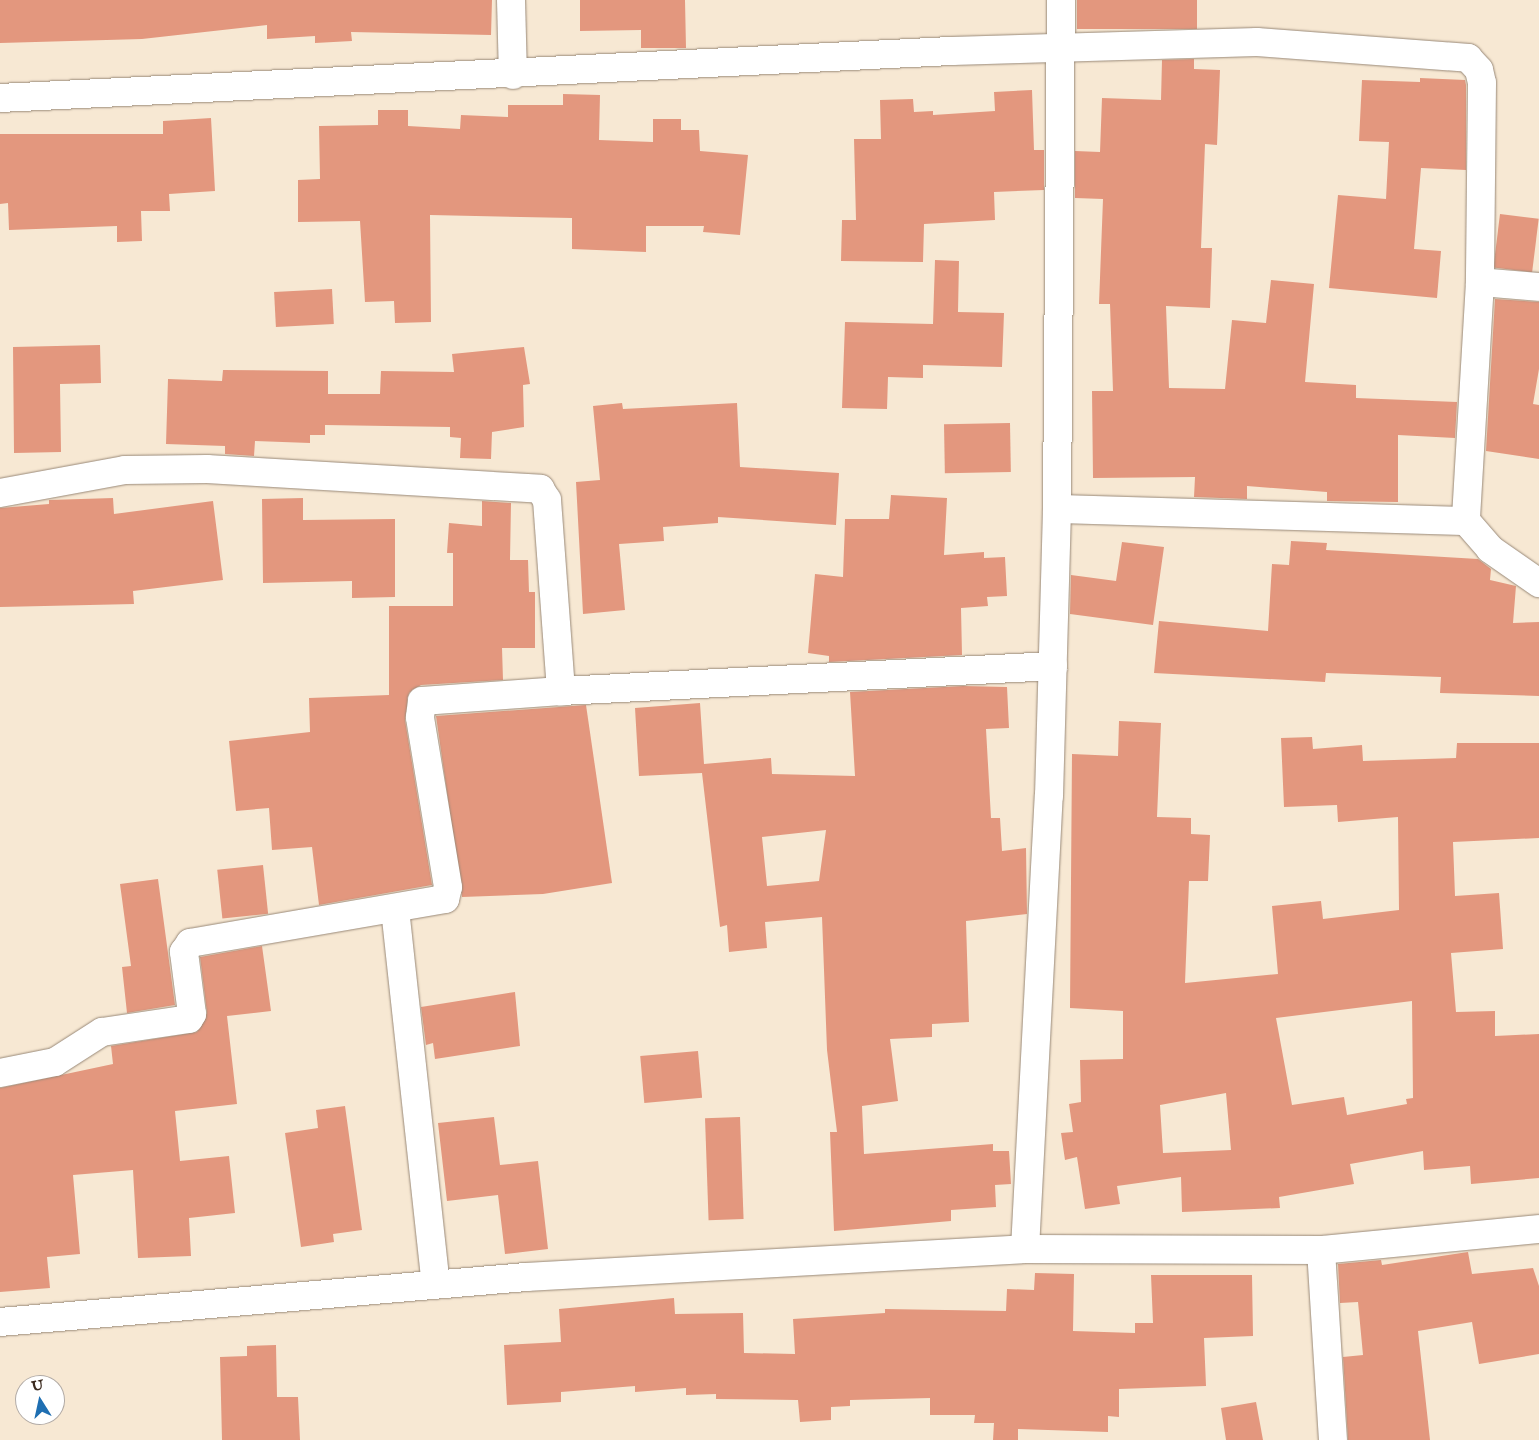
<!DOCTYPE html>
<style>
body{margin:0}
#map{position:relative;width:1539px;height:1440px;overflow:hidden;background:#f7e8d3;font-family:"IM FELL English",serif}
div>[style]{position:absolute}
[style*='--x']{left:calc(var(--x)*1px);top:calc(var(--y)*1px);width:calc(var(--w)*1px);rotate:calc(var(--a)*1deg)}
.building>*{inset:0;background:#e3977e;transform-origin:0 0}
.roads{filter:drop-shadow(0 0 1px #998978) drop-shadow(0 0 1px #998978)}
.minor>*{height:28px;margin:-14px;padding:0 14px;transform-origin:14px;border-radius:14px;background:#fff}
span{translate:-50% -50%;white-space:nowrap;text-align:center;line-height:1.15;-webkit-text-stroke:4.5px #fff;paint-order:stroke}
.north{position:absolute;left:15px;top:1375px;width:50px;height:50px;box-sizing:border-box;background:#fff;border:1px solid #b1aaa5;border-radius:50%;rotate:350deg;font-size:14px;font-weight:700;line-height:20px;text-align:center;color:#3b2a1e}
.north::after{content:'';display:block;margin:auto;width:18px;height:22px;background:#1f6fb2;clip-path:polygon(50% 0,100% 100%,50% 72%,0 100%)}
</style>
<div id="map">
<div class="building">
<i style="clip-path:polygon(0 0,492px 0,491px 35px,351px 32px,352px 41px,315px 43px,315px 36px,267px 39px,267px 25px,142px 39px,0 43px)"></i>
<i style="clip-path:polygon(580px 0,685px 0,686px 48px,641px 48px,641px 30px,580px 31px)"></i>
<i style="left:1077px;top:0;width:120px;height:29px"></i>
<i style="clip-path:polygon(1194px 59px,1194px 69px,1220px 70px,1217px 145px,1205px 144px,1201px 248px,1212px 248px,1210px 308px,1166px 306px,1169px 388px,1225px 389px,1232px 320px,1266px 323px,1271px 280px,1314px 284px,1305px 382px,1356px 385px,1356px 398px,1457px 402px,1455px 438px,1398px 435px,1398px 502px,1327px 501px,1327px 492px,1247px 486px,1247px 499px,1194px 497px,1195px 477px,1093px 478px,1092px 391px,1113px 391px,1110px 304px,1099px 304px,1103px 199px,1075px 198px,1075px 151px,1100px 152px,1102px 98px,1161px 100px,1162px 60px)"></i>
<i style="clip-path:polygon(1420px 78px,1465px 80px,1466px 85px,1466px 170px,1421px 168px,1414px 249px,1441px 251px,1437px 298px,1329px 288px,1338px 195px,1386px 199px,1389px 142px,1359px 141px,1362px 80px,1420px 82px)"></i>
<i style="clip-path:polygon(1032px 90px,1034px 150px,1044px 150px,1044px 190px,994px 192px,995px 220px,924px 224px,923px 262px,841px 261px,842px 220px,856px 220px,854px 139px,881px 139px,880px 100px,913px 99px,914px 112px,933px 111px,933px 115px,995px 111px,994px 92px)"></i>
<i style="clip-path:polygon(563px 94px,600px 95px,599px 140px,653px 142px,653px 119px,681px 119px,681px 130px,699px 130px,700px 151px,748px 155px,740px 235px,703px 232px,704px 226px,646px 226px,646px 252px,572px 249px,572px 218px,430px 215px,431px 322px,395px 323px,394px 301px,365px 302px,360px 221px,298px 222px,298px 180px,320px 179px,319px 126px,378px 125px,378px 110px,408px 110px,408px 126px,460px 129px,461px 115px,508px 117px,508px 105px,563px 105px)"></i>
<i style="clip-path:polygon(211px 118px,215px 191px,169px 194px,170px 211px,141px 211px,142px 241px,117px 242px,117px 226px,9px 230px,8px 203px,0 204px,0 134px,163px 134px,163px 121px)"></i>
<i style="left:1500px;top:214px;width:39px;height:54px;rotate:7deg"></i>
<i style="clip-path:polygon(935px 260px,959px 261px,958px 312px,1004px 313px,1002px 367px,923px 365px,923px 378px,888px 377px,887px 409px,842px 408px,845px 322px,933px 324px)"></i>
<i style="left:332px;top:289px;width:35px;height:58px;rotate:87deg"></i>
<i style="clip-path:polygon(1495px 299px,1539px 302px,1539px 369px,1533px 404px,1539px 405px,1539px 459px,1486px 451px)"></i>
<i style="clip-path:polygon(100px 345px,101px 383px,60px 384px,61px 452px,14px 453px,13px 347px)"></i>
<i style="clip-path:polygon(524px 347px,530px 384px,523px 385px,524px 427px,492px 432px,491px 459px,460px 458px,461px 438px,450px 437px,450px 427px,325px 425px,325px 435px,310px 435px,310px 443px,255px 441px,254px 456px,225px 454px,225px 446px,166px 444px,168px 379px,222px 381px,223px 370px,328px 371px,328px 394px,380px 394px,381px 371px,454px 372px,452px 354px)"></i>
<i style="clip-path:polygon(622px 403px,623px 409px,737px 403px,740px 467px,839px 473px,836px 525px,718px 517px,718px 523px,663px 527px,664px 541px,619px 544px,625px 610px,583px 614px,576px 482px,600px 480px,593px 406px)"></i>
<i style="left:1010px;top:423px;width:49px;height:66px;rotate:89deg"></i>
<i style="clip-path:polygon(891px 495px,947px 498px,944px 555px,984px 552px,984px 558px,1005px 557px,1007px 596px,987px 597px,988px 606px,961px 608px,962px 655px,829px 662px,829px 656px,808px 653px,815px 574px,843px 577px,845px 519px,889px 519px)"></i>
<i style="clip-path:polygon(113px 498px,114px 514px,213px 501px,223px 580px,133px 591px,134px 604px,0 607px,0 508px,49px 504px,49px 500px)"></i>
<i style="clip-path:polygon(303px 498px,303px 520px,395px 519px,395px 597px,352px 598px,352px 581px,263px 583px,262px 499px)"></i>
<i style="clip-path:polygon(482px 501px,511px 503px,510px 560px,528px 560px,529px 592px,535px 592px,535px 648px,502px 648px,503px 680px,421px 685px,409px 693px,405px 720px,432px 885px,319px 905px,312px 847px,272px 850px,269px 808px,236px 811px,229px 741px,310px 732px,309px 698px,389px 695px,389px 606px,453px 606px,453px 553px,447px 553px,449px 523px,482px 526px)"></i>
<i style="clip-path:polygon(1291px 541px,1327px 543px,1326px 550px,1478px 559px,1491px 569px,1490px 580px,1516px 586px,1513px 623px,1539px 622px,1539px 696px,1440px 693px,1441px 677px,1326px 673px,1325px 682px,1154px 673px,1159px 621px,1268px 631px,1272px 564px,1289px 565px)"></i>
<i style="clip-path:polygon(1122px 542px,1164px 547px,1153px 625px,1070px 614px,1071px 575px,1116px 581px)"></i>
<i style="clip-path:polygon(evenodd,963px 686px,1007px 687px,1009px 728px,986px 729px,991px 818px,1000px 818px,1002px 851px,1026px 848px,1027px 914px,966px 921px,969px 1022px,932px 1024px,932px 1037px,890px 1039px,898px 1101px,862px 1106px,864px 1154px,993px 1144px,993px 1151px,1009px 1151px,1011px 1184px,995px 1185px,996px 1207px,951px 1210px,951px 1221px,834px 1231px,830px 1132px,837px 1132px,827px 1050px,822px 917px,765px 922px,767px 948px,729px 952px,727px 925px,720px 927px,702px 773px,639px 776px,635px 708px,700px 703px,704px 764px,771px 758px,772px 774px,855px 776px,850px 692px,963px 686px,826px 830px,819px 881px,767px 886px,762px 837px,826px 830px)"></i>
<i style="clip-path:polygon(586px 705px,612px 883px,543px 894px,462px 897px,436px 716px)"></i>
<i style="clip-path:polygon(evenodd,1119px 721px,1161px 723px,1157px 817px,1191px 818px,1191px 834px,1210px 835px,1208px 881px,1189px 881px,1185px 983px,1278px 974px,1272px 906px,1321px 901px,1323px 919px,1399px 910px,1398px 817px,1338px 822px,1337px 805px,1284px 807px,1281px 738px,1312px 737px,1313px 749px,1362px 745px,1363px 761px,1456px 758px,1457px 743px,1539px 743px,1539px 838px,1453px 842px,1455px 896px,1499px 893px,1503px 949px,1451px 953px,1456px 1012px,1495px 1011px,1495px 1036px,1539px 1034px,1539px 1178px,1471px 1184px,1470px 1166px,1424px 1170px,1423px 1151px,1350px 1164px,1354px 1184px,1279px 1197px,1280px 1208px,1182px 1212px,1181px 1177px,1117px 1186px,1120px 1204px,1085px 1209px,1077px 1157px,1065px 1160px,1061px 1133px,1073px 1132px,1069px 1104px,1081px 1102px,1080px 1060px,1123px 1059px,1123px 1011px,1070px 1008px,1072px 754px,1118px 756px,1119px 721px,1412px 1001px,1413px 1098px,1406px 1099px,1407px 1104px,1347px 1115px,1344px 1097px,1292px 1105px,1276px 1018px,1412px 1001px,1119px 721px,1226px 1093px,1231px 1150px,1163px 1153px,1160px 1105px,1226px 1093px)"></i>
<i style="left:263px;top:865px;width:49px;height:46px;rotate:84deg"></i>
<i style="clip-path:polygon(158px 879px,175px 1005px,127px 1013px,122px 967px,131px 966px,120px 884px)"></i>
<i style="clip-path:polygon(262px 946px,271px 1011px,227px 1016px,237px 1104px,175px 1111px,180px 1161px,229px 1156px,235px 1213px,189px 1218px,191px 1256px,138px 1258px,133px 1170px,73px 1175px,80px 1254px,47px 1257px,50px 1288px,0 1292px,0 1088px,113px 1064px,111px 1046px,197px 1032px,207px 1013px,200px 957px)"></i>
<i style="clip-path:polygon(515px 992px,520px 1046px,435px 1059px,433px 1043px,426px 1045px,421px 1007px)"></i>
<i style="left:698px;top:1051px;width:47px;height:58px;rotate:85deg"></i>
<i style="clip-path:polygon(345px 1106px,362px 1230px,333px 1234px,334px 1242px,301px 1247px,285px 1133px,318px 1128px,316px 1110px)"></i>
<i style="clip-path:polygon(494px 1117px,500px 1165px,538px 1161px,548px 1249px,505px 1254px,498px 1195px,447px 1201px,438px 1123px)"></i>
<i style="left:740px;top:1117px;width:102px;height:35px;rotate:88deg"></i>
<i style="clip-path:polygon(1468px 1252px,1472px 1274px,1533px 1268px,1539px 1286px,1539px 1354px,1479px 1364px,1472px 1322px,1418px 1331px,1430px 1440px,1348px 1440px,1343px 1357px,1363px 1355px,1358px 1302px,1340px 1303px,1338px 1264px,1381px 1260px,1382px 1265px)"></i>
<i style="clip-path:polygon(1035px 1273px,1074px 1274px,1073px 1331px,1135px 1333px,1135px 1323px,1153px 1323px,1151px 1275px,1252px 1275px,1253px 1336px,1204px 1338px,1206px 1386px,1119px 1389px,1119px 1417px,1108px 1416px,1108px 1432px,1018px 1429px,1018px 1440px,993px 1440px,994px 1423px,974px 1423px,975px 1415px,930px 1415px,930px 1398px,850px 1400px,850px 1406px,831px 1407px,831px 1420px,800px 1422px,798px 1400px,716px 1399px,716px 1394px,686px 1395px,686px 1388px,635px 1392px,635px 1386px,561px 1392px,561px 1402px,507px 1405px,504px 1345px,561px 1342px,559px 1309px,674px 1298px,675px 1314px,743px 1313px,744px 1353px,795px 1354px,793px 1319px,885px 1313px,885px 1309px,1006px 1311px,1007px 1289px,1034px 1290px)"></i>
<i style="clip-path:polygon(276px 1345px,277px 1397px,298px 1397px,300px 1440px,222px 1440px,220px 1357px,247px 1356px,247px 1346px)"></i>
<i style="clip-path:polygon(1256px 1402px,1263px 1440px,1226px 1440px,1221px 1408px)"></i>
</div>
<div class="roads">
<div class="minor">
<i style="--x:511;--y:0;--w:75;--a:88.5"></i>
<i style="--x:0;--y:98;--w:953;--a:-2.83"></i>
<i style="--x:952;--y:51;--w:305;--a:-1.7"></i>
<i style="--x:1257;--y:42;--w:212;--a:4.3"></i>
<i style="--x:1468;--y:58;--w:16;--a:47"></i>
<i style="--x:1479;--y:70;--w:13;--a:77"></i>
<i style="--x:1482;--y:83;--w:199;--a:90.6"></i>
<i style="--x:1480;--y:282;--w:239;--a:93.4"></i>
<i style="--x:1480;--y:282;--w:59;--a:4.8"></i>
<i style="--x:0;--y:493;--w:127;--a:-10.4"></i>
<i style="--x:125;--y:470;--w:82;--a:-0.7"></i>
<i style="--x:207;--y:469;--w:334;--a:3.4"></i>
<i style="--x:540;--y:489;--w:13;--a:58"></i>
<i style="--x:547;--y:500;--w:192;--a:85.8"></i>
<i style="--x:561;--y:691;--w:493;--a:-2.9"></i>
<i style="--x:1057;--y:509;--w:409;--a:1.7"></i>
<i style="--x:1466;--y:521;--w:37;--a:49"></i>
<i style="--x:1490;--y:549;--w:60;--a:34.8"></i>
<i style="--x:395;--y:909;--w:377;--a:83.8"></i>
<i style="--x:0;--y:1073;--w:56;--a:-11.3"></i>
<i style="--x:55;--y:1062;--w:56;--a:-32.6"></i>
<i style="--x:102;--y:1032;--w:88;--a:-8.5"></i>
<i style="--x:189;--y:1019;--w:6;--a:-59"></i>
<i style="--x:192;--y:1014;--w:63;--a:-97.4"></i>
<i style="--x:184;--y:952;--w:11;--a:-56"></i>
<i style="--x:190;--y:943;--w:259;--a:-9.8"></i>
<i style="--x:445;--y:899;--w:12;--a:-76"></i>
<i style="--x:448;--y:887;--w:172;--a:-99.4"></i>
<i style="--x:420;--y:717;--w:16;--a:-83"></i>
<i style="--x:422;--y:701;--w:139;--a:-4.1"></i>
<i style="--x:1025;--y:1249;--w:454;--a:-87"></i>
<i style="--x:1049;--y:796;--w:287;--a:-88.4"></i>
<i style="--x:1057;--y:509;--w:509;--a:-89.55"></i>
<i style="--x:1321;--y:1250;--w:190;--a:86.4"></i>
<i style="--x:0;--y:1322;--w:528;--a:-4.89"></i>
<i style="--x:526;--y:1277;--w:500;--a:-3.2"></i>
<i style="--x:1025;--y:1249;--w:296;--a:0.2"></i>
<i style="--x:1321;--y:1250;--w:219;--a:-5.5"></i>
</div>
</div>
<div class="north">U</div>
</div>
